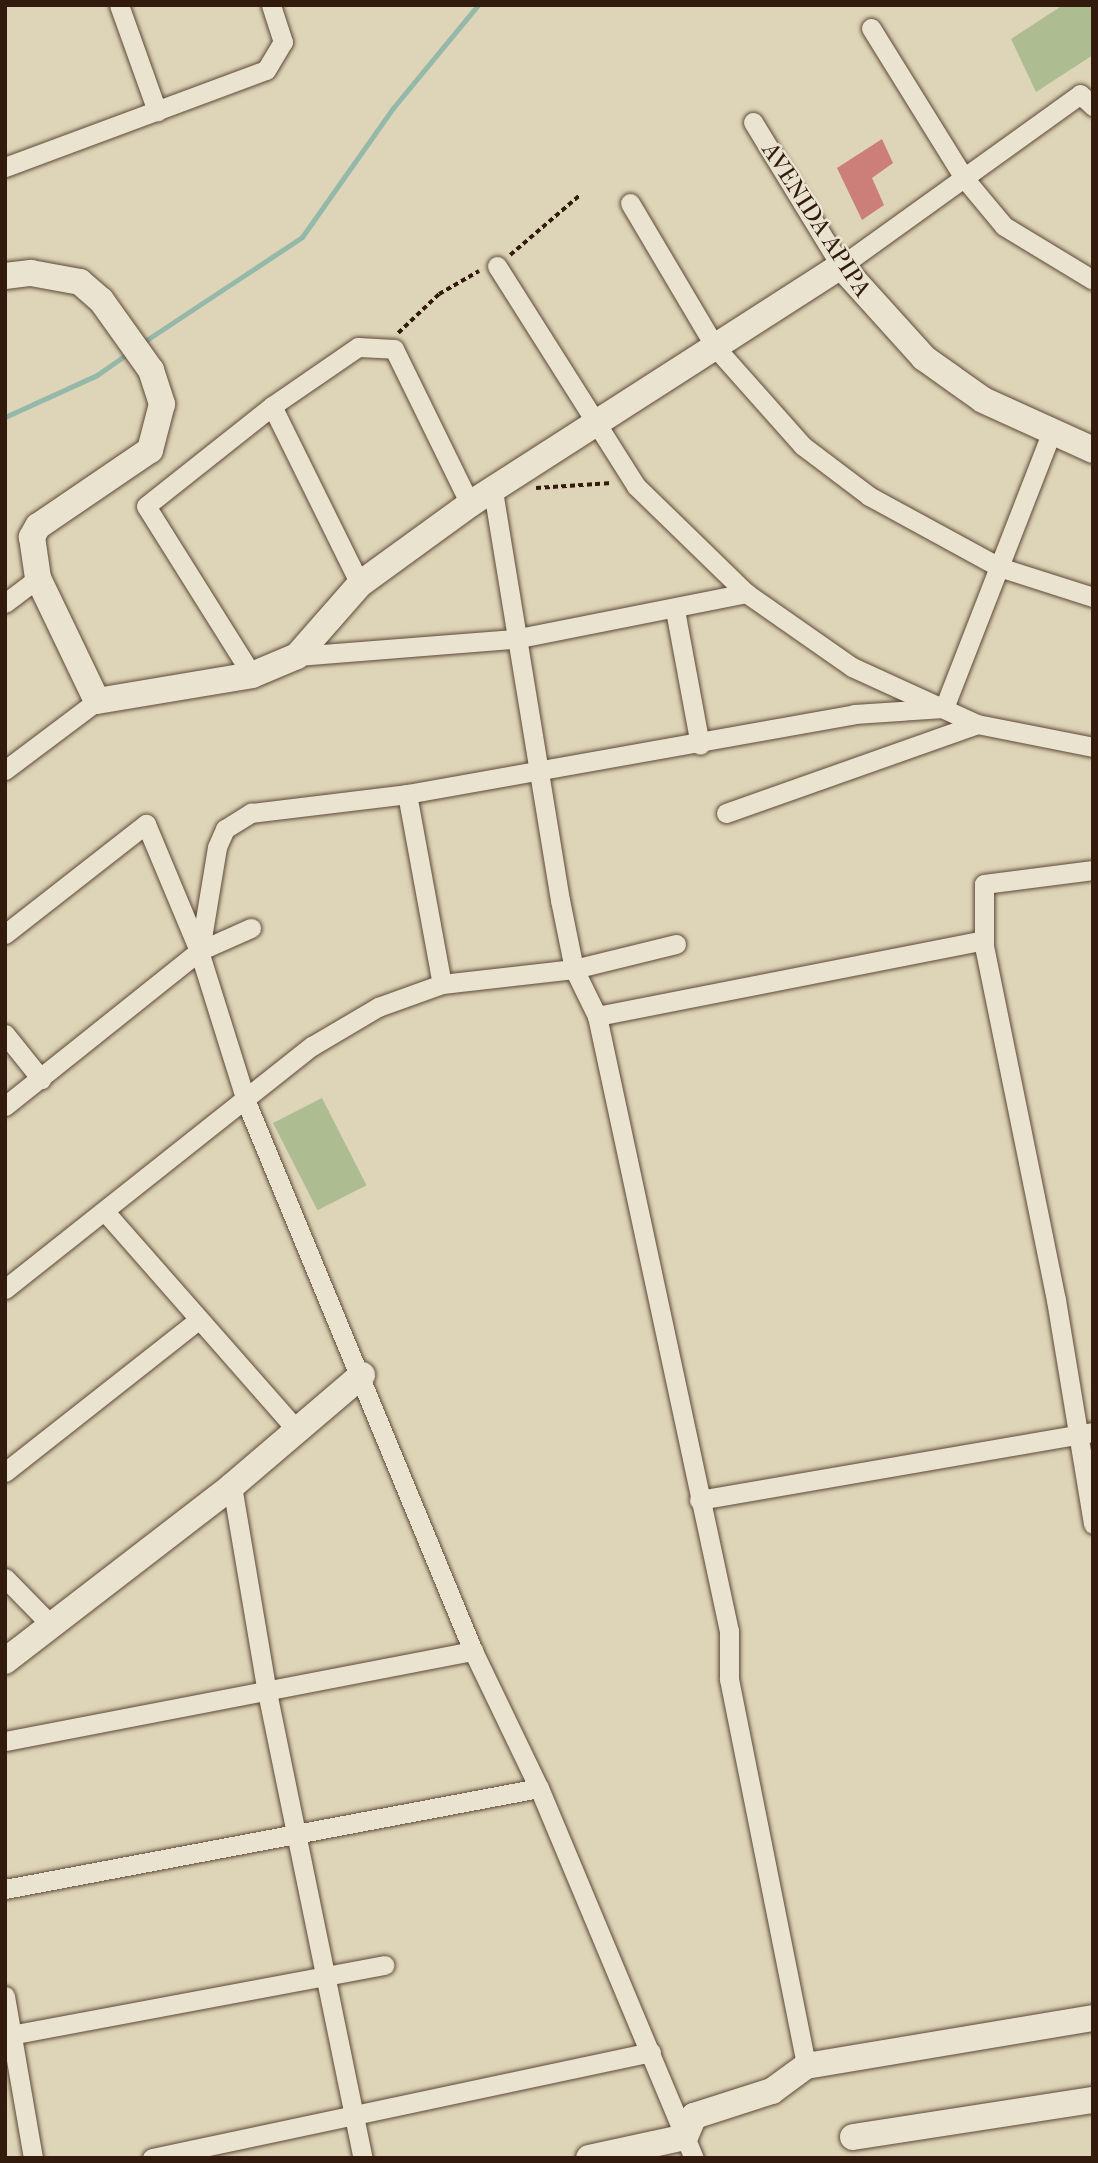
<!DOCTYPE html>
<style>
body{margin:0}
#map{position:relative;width:1098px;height:2163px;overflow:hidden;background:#ded4b7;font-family:"IM FELL French Canon",serif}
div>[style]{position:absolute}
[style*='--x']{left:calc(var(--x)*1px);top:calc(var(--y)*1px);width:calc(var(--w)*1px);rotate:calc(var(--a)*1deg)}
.green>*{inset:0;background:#aebd91;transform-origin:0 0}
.stream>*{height:5px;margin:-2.5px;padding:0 2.5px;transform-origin:2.5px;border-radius:2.5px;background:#94b9a9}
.building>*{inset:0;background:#cc7f79}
.path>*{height:3.5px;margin-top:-1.75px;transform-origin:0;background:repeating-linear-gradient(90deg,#321b0d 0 5px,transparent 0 8.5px)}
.roads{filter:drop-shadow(0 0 2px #5d4938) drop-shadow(0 0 2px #5d4938)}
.street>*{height:19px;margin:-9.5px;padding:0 9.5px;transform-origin:9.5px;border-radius:9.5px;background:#eae3d0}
.secondary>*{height:26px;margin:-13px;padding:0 13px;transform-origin:13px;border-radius:13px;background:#eae3d0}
span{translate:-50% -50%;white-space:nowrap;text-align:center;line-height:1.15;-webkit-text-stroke:5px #eae3d0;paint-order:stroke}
.street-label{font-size:24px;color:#321b0d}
.frame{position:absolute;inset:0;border:7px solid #321b0d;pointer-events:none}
</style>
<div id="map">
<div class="green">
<i style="clip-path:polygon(1063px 5px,1093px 5px,1093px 55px,1036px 92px,1011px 39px)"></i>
<i style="left:322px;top:1098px;width:98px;height:55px;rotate:63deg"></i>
</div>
<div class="stream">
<i style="--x:142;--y:343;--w:192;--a:-33.5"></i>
<i style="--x:302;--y:237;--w:158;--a:-54.8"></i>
<i style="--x:393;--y:108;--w:134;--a:-50.5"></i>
<i style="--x:5;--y:417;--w:101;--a:-24.5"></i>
<i style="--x:97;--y:375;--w:38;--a:-35"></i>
</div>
<div class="building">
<i style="clip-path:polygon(882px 139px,893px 163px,872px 178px,884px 205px,862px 220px,837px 168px)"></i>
</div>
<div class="path">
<i style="--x:510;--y:255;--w:92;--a:-40.6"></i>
<i style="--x:398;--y:333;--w:57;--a:-43.6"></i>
<i style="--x:439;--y:294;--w:46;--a:-29.9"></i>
<i style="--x:536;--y:488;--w:76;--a:-3.8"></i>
</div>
<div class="roads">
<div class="street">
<i style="--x:119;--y:5;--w:113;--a:70.3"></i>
<i style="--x:871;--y:28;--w:176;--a:58.2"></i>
<i style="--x:964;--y:178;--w:62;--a:50.2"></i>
<i style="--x:1004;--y:226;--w:104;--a:31.2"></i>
<i style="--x:753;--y:122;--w:169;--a:58.6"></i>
<i style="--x:841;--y:266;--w:294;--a:-35.7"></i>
<i style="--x:1080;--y:94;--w:18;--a:43"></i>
<i style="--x:5;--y:167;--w:278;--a:-20.4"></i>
<i style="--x:266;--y:70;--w:33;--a:-59"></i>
<i style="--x:283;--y:42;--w:39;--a:-108"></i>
<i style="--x:630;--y:203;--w:167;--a:59.4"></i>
<i style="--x:715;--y:347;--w:132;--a:48.4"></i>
<i style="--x:803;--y:446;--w:83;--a:37.1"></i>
<i style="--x:869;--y:496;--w:148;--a:28.6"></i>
<i style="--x:999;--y:567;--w:99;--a:17.7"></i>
<i style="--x:497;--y:266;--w:260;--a:57.7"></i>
<i style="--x:636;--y:486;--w:153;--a:44.2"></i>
<i style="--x:746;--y:593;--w:129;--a:34.9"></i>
<i style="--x:852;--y:667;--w:137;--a:24.5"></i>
<i style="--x:977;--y:724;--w:118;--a:11.2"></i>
<i style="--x:272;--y:406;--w:199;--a:63.7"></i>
<i style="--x:493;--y:491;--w:414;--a:80.7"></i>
<i style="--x:560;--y:900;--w:70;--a:78.5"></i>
<i style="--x:574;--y:969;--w:52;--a:63.9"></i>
<i style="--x:597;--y:1016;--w:629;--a:77.89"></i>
<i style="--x:729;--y:1631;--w:48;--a:90"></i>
<i style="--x:729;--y:1679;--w:395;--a:78.7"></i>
<i style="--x:5;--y:603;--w:41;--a:-37.1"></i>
<i style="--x:675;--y:610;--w:137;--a:79.5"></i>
<i style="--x:297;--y:656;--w:218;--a:-4.5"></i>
<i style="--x:514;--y:639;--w:237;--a:-11.2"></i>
<i style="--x:252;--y:675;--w:199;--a:-122.1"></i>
<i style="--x:146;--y:506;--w:161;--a:-38.4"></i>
<i style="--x:272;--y:406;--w:104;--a:-34.5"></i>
<i style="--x:358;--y:347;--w:36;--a:3"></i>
<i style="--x:394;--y:349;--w:173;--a:63.9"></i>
<i style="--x:5;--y:770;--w:115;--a:-36.9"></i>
<i style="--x:407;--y:794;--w:193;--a:79.6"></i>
<i style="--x:442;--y:984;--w:133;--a:-6.5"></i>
<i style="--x:574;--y:969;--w:105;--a:-13.8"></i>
<i style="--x:726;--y:813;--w:266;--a:-19.5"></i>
<i style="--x:1093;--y:870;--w:110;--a:172.7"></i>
<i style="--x:984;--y:884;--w:62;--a:90"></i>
<i style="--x:984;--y:946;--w:361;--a:78.5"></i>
<i style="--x:1056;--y:1300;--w:227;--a:80.6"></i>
<i style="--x:5;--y:934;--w:179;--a:-38"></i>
<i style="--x:146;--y:824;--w:138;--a:67.3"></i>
<i style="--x:199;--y:951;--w:160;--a:72.6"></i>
<i style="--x:247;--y:1104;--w:592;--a:67.55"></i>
<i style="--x:473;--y:1651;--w:152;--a:64.3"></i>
<i style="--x:539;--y:1788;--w:401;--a:67.3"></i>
<i style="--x:200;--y:950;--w:104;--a:-80.6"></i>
<i style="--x:217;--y:847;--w:20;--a:-66"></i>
<i style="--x:225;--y:829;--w:31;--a:-32"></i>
<i style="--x:251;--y:813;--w:157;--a:-6.9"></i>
<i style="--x:407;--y:794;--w:454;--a:-10.1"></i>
<i style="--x:854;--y:714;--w:90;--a:-3.8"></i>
<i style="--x:944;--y:708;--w:295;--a:-68.7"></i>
<i style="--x:597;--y:1016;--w:394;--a:-11.1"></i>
<i style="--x:5;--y:1034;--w:58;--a:51.3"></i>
<i style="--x:5;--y:1106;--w:248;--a:-38.6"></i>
<i style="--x:199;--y:951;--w:57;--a:-23.9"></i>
<i style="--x:107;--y:1214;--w:288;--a:48.7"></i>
<i style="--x:5;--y:1289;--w:392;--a:-38.4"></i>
<i style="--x:312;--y:1046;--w:77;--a:-30.6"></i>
<i style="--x:378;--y:1007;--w:68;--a:-19.8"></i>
<i style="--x:5;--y:1472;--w:244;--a:-38.2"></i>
<i style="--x:232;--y:1486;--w:209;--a:80.4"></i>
<i style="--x:267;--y:1692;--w:476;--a:78.4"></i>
<i style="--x:699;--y:1500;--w:400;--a:-9.8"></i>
<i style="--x:5;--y:1578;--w:67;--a:45.6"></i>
<i style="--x:5;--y:1741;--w:477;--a:-10.9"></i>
<i style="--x:5;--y:1889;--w:543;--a:-10.71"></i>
<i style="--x:5;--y:1996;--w:164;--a:80.2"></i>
<i style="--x:5;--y:2036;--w:386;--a:-10.6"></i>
<i style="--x:152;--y:2158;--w:510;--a:-11.99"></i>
</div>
<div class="secondary">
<i style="--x:5;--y:276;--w:26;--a:-7"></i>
<i style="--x:31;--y:273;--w:50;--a:10.4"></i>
<i style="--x:80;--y:282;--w:28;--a:41"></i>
<i style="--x:101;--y:300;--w:86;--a:54.5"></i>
<i style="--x:151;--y:370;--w:36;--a:72"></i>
<i style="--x:162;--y:404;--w:48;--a:104.6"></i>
<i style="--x:150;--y:450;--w:135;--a:145.8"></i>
<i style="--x:38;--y:526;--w:13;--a:119"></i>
<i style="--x:32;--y:537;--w:41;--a:81.7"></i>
<i style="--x:38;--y:578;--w:136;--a:64.4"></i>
<i style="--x:97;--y:701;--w:157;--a:-9.5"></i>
<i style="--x:252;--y:675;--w:49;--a:-22.9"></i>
<i style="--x:297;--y:656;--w:96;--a:-48.8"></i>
<i style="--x:360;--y:584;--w:136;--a:-36"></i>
<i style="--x:470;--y:504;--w:441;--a:-32.7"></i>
<i style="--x:841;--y:266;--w:124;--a:47.9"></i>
<i style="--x:924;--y:358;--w:72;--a:35.4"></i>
<i style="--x:983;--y:400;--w:121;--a:24.4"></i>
<i style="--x:5;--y:1661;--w:287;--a:-37.6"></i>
<i style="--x:232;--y:1486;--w:171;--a:-40.5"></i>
<i style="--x:853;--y:2137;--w:243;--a:-8.8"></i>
<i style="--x:589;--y:2158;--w:98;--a:-12.3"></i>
<i style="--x:685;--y:2137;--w:23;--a:-67"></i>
<i style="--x:694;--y:2116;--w:82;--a:-17.8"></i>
<i style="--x:772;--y:2091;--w:42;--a:-36.3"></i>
<i style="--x:806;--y:2066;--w:291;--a:-9.5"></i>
</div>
</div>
<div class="street-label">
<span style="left:816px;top:220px;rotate:57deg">AVENIDA APIPA</span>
</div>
<div class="frame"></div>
</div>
